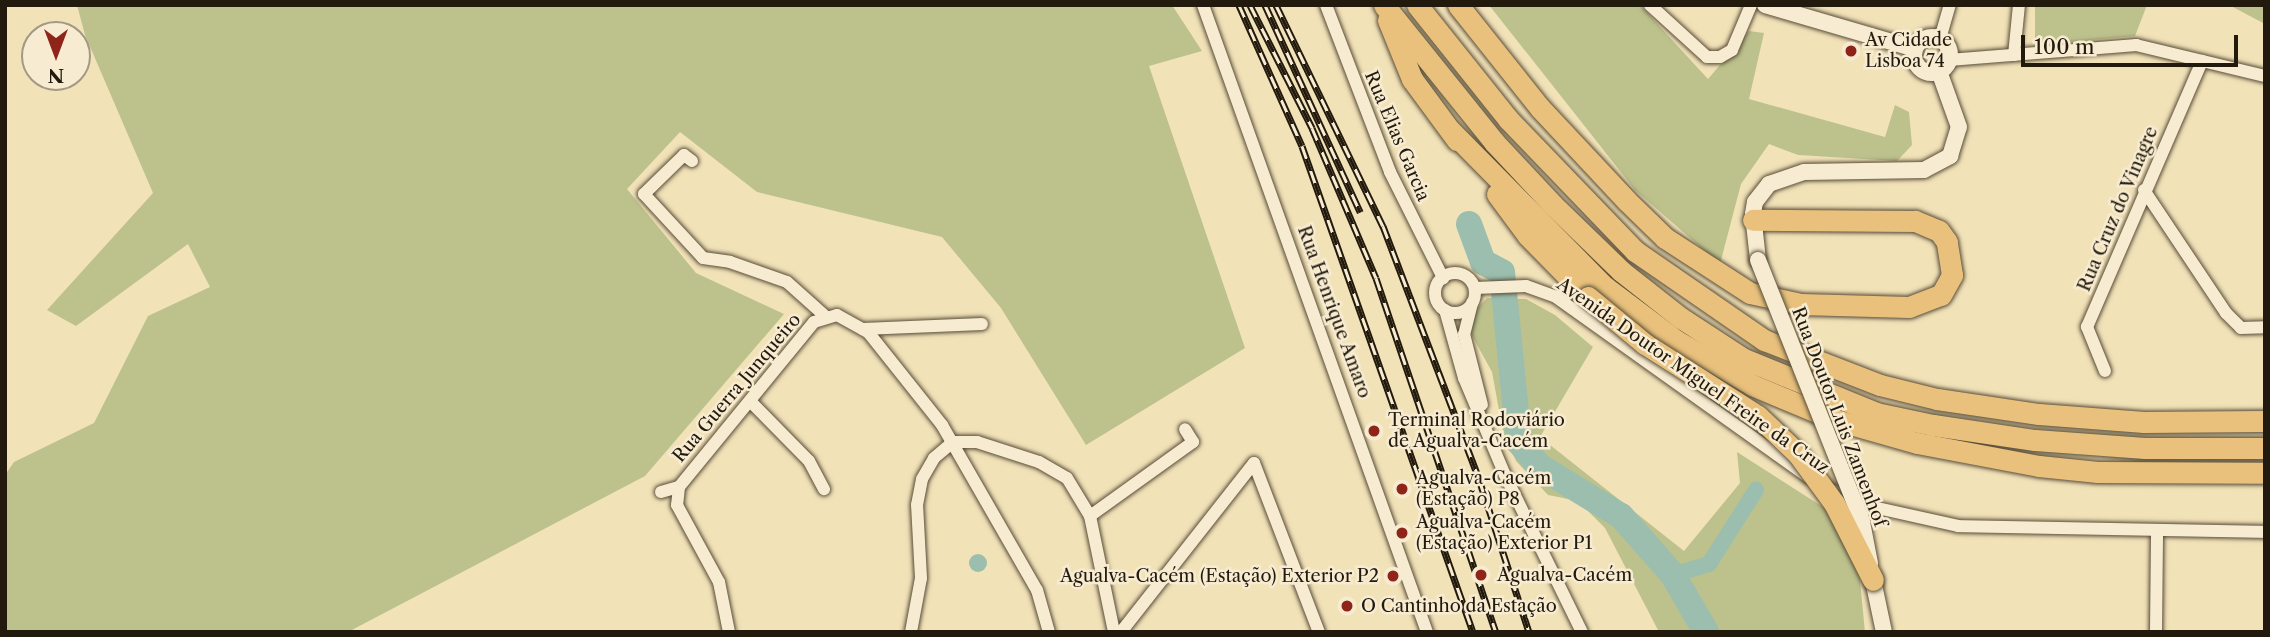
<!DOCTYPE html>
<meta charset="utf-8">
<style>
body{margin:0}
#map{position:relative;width:2270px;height:637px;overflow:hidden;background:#f2e2b8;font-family:"Libre Caslon Text",serif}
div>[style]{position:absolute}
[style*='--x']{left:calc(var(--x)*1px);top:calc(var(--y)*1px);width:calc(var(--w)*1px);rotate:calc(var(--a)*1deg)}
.green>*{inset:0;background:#bdc28d}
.water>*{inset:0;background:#9bbeaf}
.round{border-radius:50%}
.canal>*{height:16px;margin:-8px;padding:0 8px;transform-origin:8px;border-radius:8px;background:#9bbeaf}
.river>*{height:26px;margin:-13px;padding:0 13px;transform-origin:13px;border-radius:13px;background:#9bbeaf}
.roads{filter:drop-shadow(0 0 2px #574c38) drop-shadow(0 0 2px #574c38)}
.minor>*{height:12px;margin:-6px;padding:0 6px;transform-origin:6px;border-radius:6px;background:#f7ecd1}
.minor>.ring{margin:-6px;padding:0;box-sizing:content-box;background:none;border:12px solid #f7ecd1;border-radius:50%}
.tertiary>*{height:16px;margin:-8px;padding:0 8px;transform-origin:8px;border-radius:8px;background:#f7ecd1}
.tertiary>.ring{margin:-8px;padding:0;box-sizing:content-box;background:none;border:16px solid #f7ecd1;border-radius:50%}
.trunk>*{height:21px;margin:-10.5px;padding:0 10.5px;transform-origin:10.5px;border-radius:10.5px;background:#e9c17c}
.rail>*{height:7px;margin-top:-3.5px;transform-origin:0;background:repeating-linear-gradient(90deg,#f7ecd1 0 13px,#231a0e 0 26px);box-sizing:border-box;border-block:2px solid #231a0e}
.bridges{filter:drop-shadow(0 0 2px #574c38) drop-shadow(0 0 2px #574c38)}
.tertiary-bridge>*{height:16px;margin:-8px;padding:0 8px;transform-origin:8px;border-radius:8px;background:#f7ecd1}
.trunk-bridge>*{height:21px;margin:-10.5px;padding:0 10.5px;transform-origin:10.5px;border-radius:10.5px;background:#e9c17c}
.dots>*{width:19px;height:19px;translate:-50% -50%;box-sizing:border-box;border:4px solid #f7ecd1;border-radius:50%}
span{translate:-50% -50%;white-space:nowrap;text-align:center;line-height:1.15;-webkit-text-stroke:5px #f7ecd1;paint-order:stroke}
.poi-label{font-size:18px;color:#231a0e}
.left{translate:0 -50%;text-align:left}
.right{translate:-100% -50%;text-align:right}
.street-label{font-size:18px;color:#231a0e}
.frame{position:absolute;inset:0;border:7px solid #231a0e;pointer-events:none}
.north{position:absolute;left:21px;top:21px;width:70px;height:70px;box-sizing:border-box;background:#f7ecd1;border:2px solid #a29883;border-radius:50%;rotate:180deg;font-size:19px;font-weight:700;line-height:28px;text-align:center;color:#231a0e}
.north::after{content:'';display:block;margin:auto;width:24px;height:32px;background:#8f2418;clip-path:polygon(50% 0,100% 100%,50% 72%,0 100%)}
.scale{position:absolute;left:2021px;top:35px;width:217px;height:32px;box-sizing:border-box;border:4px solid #231a0e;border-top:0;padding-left:9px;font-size:21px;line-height:24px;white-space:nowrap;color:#231a0e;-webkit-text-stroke:5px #f7ecd1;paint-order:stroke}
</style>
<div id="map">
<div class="green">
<i style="clip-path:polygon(77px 5px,1172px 5px,1202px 51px,1149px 66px,1245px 348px,1086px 445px,1001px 308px,942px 237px,757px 192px,680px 132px,627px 189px,696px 273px,784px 314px,645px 476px,348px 632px,5px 632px,5px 475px,14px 462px,94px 423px,148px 316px,210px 287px,188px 244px,76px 326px,47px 310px,153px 193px,85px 35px)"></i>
<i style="clip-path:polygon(1489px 5px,1640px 5px,1708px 79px,1749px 31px,1764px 33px,1749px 99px,1885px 137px,1895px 105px,1909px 112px,1912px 145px,1897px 161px,1798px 155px,1769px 144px,1741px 184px,1720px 264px,1635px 190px)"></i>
<i style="clip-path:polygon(2035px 5px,2147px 5px,2135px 36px,2035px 45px)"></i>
<i style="clip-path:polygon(2229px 5px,2265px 5px,2265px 24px)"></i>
<i style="clip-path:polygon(1487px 298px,1526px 299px,1555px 315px,1593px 347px,1540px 437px,1684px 551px,1740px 483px,1737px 452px,1840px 518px,1859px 570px,1865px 632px,1659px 632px,1605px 528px,1578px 501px,1548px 495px,1516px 461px,1503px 432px,1492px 372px,1469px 330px,1473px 313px)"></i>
</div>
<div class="water">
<i class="round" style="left:969px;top:554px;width:18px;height:18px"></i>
</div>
<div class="canal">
<i style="--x:1673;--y:575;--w:38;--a:-17"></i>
<i style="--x:1709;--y:564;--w:88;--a:-57.6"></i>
</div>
<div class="river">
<i style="--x:1469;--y:224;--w:40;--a:69.8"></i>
<i style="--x:1483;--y:262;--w:21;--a:28"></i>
<i style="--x:1502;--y:272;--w:171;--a:84.3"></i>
<i style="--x:1519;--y:442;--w:31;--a:50"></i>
<i style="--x:1539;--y:466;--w:96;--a:31.4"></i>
<i style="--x:1621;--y:516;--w:79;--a:48.6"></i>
<i style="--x:1673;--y:575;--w:66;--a:59.9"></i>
</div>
<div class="roads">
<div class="minor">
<i style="--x:1203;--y:5;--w:666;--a:70.34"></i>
<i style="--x:1326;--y:5;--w:179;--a:69"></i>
<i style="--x:1390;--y:172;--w:119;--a:63.4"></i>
<i style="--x:1650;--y:5;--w:77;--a:42.4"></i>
<i style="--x:1707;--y:57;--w:13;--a:0"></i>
<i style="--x:1720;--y:57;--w:14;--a:-30"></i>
<i style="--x:1732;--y:50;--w:49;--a:-67.1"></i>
<i style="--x:1940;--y:39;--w:35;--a:-74"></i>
<i style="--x:2014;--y:55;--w:50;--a:-84.3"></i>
<i style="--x:1949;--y:60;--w:188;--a:-4.6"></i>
<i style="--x:2136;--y:45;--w:133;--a:13.5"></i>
<i style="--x:692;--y:161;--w:10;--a:-143"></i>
<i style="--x:684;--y:155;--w:56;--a:135.7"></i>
<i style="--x:644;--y:194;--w:87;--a:47.3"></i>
<i style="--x:703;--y:258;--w:27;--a:8"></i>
<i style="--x:730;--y:262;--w:60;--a:19.3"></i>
<i style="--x:787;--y:282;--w:51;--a:41.8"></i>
<i style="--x:2144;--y:190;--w:148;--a:56.3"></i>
<i style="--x:2226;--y:313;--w:21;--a:45"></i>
<i style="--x:2241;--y:328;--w:24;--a:-2"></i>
<i class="ring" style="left:1435px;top:273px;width:28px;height:28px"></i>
<i style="--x:1475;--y:288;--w:51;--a:-2.2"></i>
<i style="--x:1526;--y:286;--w:32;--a:20"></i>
<i style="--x:1556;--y:297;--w:310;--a:35.5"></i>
<i style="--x:1472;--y:303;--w:32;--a:104"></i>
<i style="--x:1464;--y:334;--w:73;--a:75.8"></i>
<i style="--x:1445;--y:310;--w:71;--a:74.4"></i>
<i style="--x:1464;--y:378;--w:105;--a:67.1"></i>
<i style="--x:1505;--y:475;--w:175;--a:63.9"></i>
<i style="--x:863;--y:329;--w:119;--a:-2.4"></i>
<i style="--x:2105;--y:371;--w:48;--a:-112.2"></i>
<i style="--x:2087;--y:327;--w:290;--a:-66.6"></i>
<i style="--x:750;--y:401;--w:84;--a:45.5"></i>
<i style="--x:809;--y:461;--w:32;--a:62"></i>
<i style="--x:679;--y:487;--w:18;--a:96"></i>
<i style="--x:677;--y:505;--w:88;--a:61.4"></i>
<i style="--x:719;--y:582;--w:51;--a:78.7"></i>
<i style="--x:1826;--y:488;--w:51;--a:22"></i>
<i style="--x:1873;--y:507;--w:87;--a:12.6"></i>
<i style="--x:1958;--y:526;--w:307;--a:1.1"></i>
<i style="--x:661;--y:492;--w:19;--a:-16"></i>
<i style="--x:679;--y:487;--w:213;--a:-50.7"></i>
<i style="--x:814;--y:322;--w:24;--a:-17"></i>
<i style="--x:837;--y:315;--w:35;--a:29"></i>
<i style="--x:868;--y:332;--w:119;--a:51.5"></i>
<i style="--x:942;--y:425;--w:190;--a:60.1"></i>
<i style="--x:1037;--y:590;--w:44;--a:74.1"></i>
<i style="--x:1090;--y:516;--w:127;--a:-35.7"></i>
<i style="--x:1193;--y:442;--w:15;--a:-122"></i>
<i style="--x:911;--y:632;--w:55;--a:-79.5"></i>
<i style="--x:921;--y:578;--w:73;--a:-93.1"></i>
<i style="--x:917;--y:505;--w:26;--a:-79"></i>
<i style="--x:922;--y:479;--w:24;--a:-60"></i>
<i style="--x:934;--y:458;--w:25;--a:-40"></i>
<i style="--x:953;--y:442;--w:24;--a:0"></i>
<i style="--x:977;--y:442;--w:65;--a:17.9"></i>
<i style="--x:1039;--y:462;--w:32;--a:30"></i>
<i style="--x:1067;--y:478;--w:44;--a:58.8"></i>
<i style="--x:1090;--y:516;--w:118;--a:78.3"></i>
<i style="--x:1121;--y:632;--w:215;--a:-51.8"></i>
<i style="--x:1254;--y:463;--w:181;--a:69"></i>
<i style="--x:2156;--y:632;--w:102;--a:-89.4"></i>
</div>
<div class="tertiary">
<i style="--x:1765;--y:5;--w:156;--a:16.3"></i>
<i class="ring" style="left:1914px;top:37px;width:20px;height:20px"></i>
<i style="--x:1758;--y:260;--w:46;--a:-96.2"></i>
<i style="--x:1753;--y:214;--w:12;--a:-81"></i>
<i style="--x:1755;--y:202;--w:23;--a:-52"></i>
<i style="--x:1769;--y:184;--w:37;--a:-19"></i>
<i style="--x:1804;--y:172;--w:120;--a:-1"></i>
<i style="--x:1924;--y:170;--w:30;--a:-28"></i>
<i style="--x:1950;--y:156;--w:30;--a:-73"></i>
<i style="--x:1959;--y:127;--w:59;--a:-109.7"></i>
<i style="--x:1873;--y:580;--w:53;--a:78.1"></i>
</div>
<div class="trunk">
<i style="--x:1384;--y:5;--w:176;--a:51.2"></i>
<i style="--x:1494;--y:142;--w:86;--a:46.9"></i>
<i style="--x:1553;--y:205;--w:95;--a:44.1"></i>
<i style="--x:1621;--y:271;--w:76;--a:38.1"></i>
<i style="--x:1681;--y:318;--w:75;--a:33.1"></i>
<i style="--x:1744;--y:359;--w:143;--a:22.2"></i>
<i style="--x:1876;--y:413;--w:58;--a:11.9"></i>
<i style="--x:1933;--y:425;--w:103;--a:8.4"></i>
<i style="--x:2035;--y:440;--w:110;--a:4.2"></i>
<i style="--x:2145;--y:448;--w:120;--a:0"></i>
<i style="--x:1417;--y:5;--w:146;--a:51.4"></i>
<i style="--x:1508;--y:119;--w:183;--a:46.1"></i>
<i style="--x:1635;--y:251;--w:157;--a:34.6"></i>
<i style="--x:1764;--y:340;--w:124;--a:21.2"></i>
<i style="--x:1880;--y:385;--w:59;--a:13.8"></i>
<i style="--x:1937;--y:399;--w:103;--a:8.4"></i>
<i style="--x:2039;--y:414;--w:105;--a:4.4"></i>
<i style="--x:2144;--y:422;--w:121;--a:-0.5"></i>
<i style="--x:1458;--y:5;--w:132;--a:51.5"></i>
<i style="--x:1540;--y:108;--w:127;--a:46.9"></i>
<i style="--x:1627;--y:201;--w:53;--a:44.2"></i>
<i style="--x:1665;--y:238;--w:101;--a:32.9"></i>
<i style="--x:1750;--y:293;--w:52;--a:12.2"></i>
<i style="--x:1801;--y:304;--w:108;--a:1.6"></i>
<i style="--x:1909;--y:307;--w:34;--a:-21"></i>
<i style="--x:1941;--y:295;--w:23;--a:-61"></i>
<i style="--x:1952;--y:275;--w:33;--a:-99"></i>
<i style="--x:1947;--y:242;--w:14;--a:-126"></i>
<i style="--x:1939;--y:231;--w:26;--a:-157"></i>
<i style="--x:1915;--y:221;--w:162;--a:-179.6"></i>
<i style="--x:1388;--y:20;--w:64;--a:67.9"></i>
<i style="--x:1412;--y:79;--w:76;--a:53.6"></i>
<i style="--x:1450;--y:130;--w:221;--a:45.4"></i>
<i style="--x:1605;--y:287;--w:90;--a:36.9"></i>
<i style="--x:1677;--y:341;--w:87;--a:30.4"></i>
<i style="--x:1752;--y:385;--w:91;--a:22.6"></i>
<i style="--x:1836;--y:420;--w:84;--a:15.9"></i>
<i style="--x:1917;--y:443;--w:124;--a:10.7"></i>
<i style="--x:2039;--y:466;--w:59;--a:5.8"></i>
<i style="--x:2098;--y:472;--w:167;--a:0.3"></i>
<i style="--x:1497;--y:194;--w:52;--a:53.6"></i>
<i style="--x:1528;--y:236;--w:86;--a:45.5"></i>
</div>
</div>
<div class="rail">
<i style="--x:1239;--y:5;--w:154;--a:65.9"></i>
<i style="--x:1302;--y:146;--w:515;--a:70.62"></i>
<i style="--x:1250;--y:5;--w:138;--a:63.2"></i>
<i style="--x:1312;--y:128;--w:163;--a:66.9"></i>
<i style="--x:1376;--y:278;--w:374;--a:71.3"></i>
<i style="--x:1265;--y:5;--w:228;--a:65.3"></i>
<i style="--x:1276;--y:5;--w:246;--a:64.2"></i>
<i style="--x:1383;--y:226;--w:271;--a:69.2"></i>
<i style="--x:1479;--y:479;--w:161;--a:71.9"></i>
</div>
<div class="bridges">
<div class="tertiary-bridge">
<i style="--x:1758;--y:260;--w:282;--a:68.3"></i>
<i style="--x:1862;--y:522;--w:42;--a:79"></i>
</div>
<div class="trunk-bridge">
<i style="--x:1588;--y:297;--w:74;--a:39.5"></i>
<i style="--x:1645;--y:344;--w:134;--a:32.5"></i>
<i style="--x:1758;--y:416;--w:55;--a:43.5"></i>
<i style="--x:1798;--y:454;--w:61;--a:53.7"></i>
<i style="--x:1834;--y:503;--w:86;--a:63.1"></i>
</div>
</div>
<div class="dots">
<i style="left:1851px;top:51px;background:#8f2418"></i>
<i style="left:1374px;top:431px;background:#8f2418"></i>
<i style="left:1402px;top:489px;background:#8f2418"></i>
<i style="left:1402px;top:533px;background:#8f2418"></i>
<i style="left:1481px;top:575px;background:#8f2418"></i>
<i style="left:1393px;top:576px;background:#8f2418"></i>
<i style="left:1347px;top:606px;background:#8f2418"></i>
</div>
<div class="poi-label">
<span class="left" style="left:1865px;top:51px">Av Cidade<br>Lisboa 74</span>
<span class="left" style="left:1388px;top:431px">Terminal Rodoviário<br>de Agualva-Cacém</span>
<span class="left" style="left:1416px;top:489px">Agualva-Cacém<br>(Estação) P8</span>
<span class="left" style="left:1416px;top:533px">Agualva-Cacém<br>(Estação) Exterior P1</span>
<span class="left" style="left:1497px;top:575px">Agualva-Cacém</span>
<span class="right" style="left:1379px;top:576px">Agualva-Cacém (Estação) Exterior P2</span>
<span class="left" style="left:1361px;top:606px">O Cantinho da Estação</span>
</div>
<div class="street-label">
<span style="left:1397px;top:136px;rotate:67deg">Rua Elias Garcia</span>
<span style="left:2118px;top:209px;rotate:-67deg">Rua Cruz do Vinagre</span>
<span style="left:1334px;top:312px;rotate:70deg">Rua Henrique Amaro</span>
<span style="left:1693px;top:376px;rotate:35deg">Avenida Doutor Miguel Freire da Cruz</span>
<span style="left:737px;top:388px;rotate:-50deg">Rua Guerra Junqueiro</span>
<span style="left:1839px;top:417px;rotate:69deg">Rua Doutor Luis Zamenhof</span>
</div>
<div class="frame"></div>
<div class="north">N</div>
<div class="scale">100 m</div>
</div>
